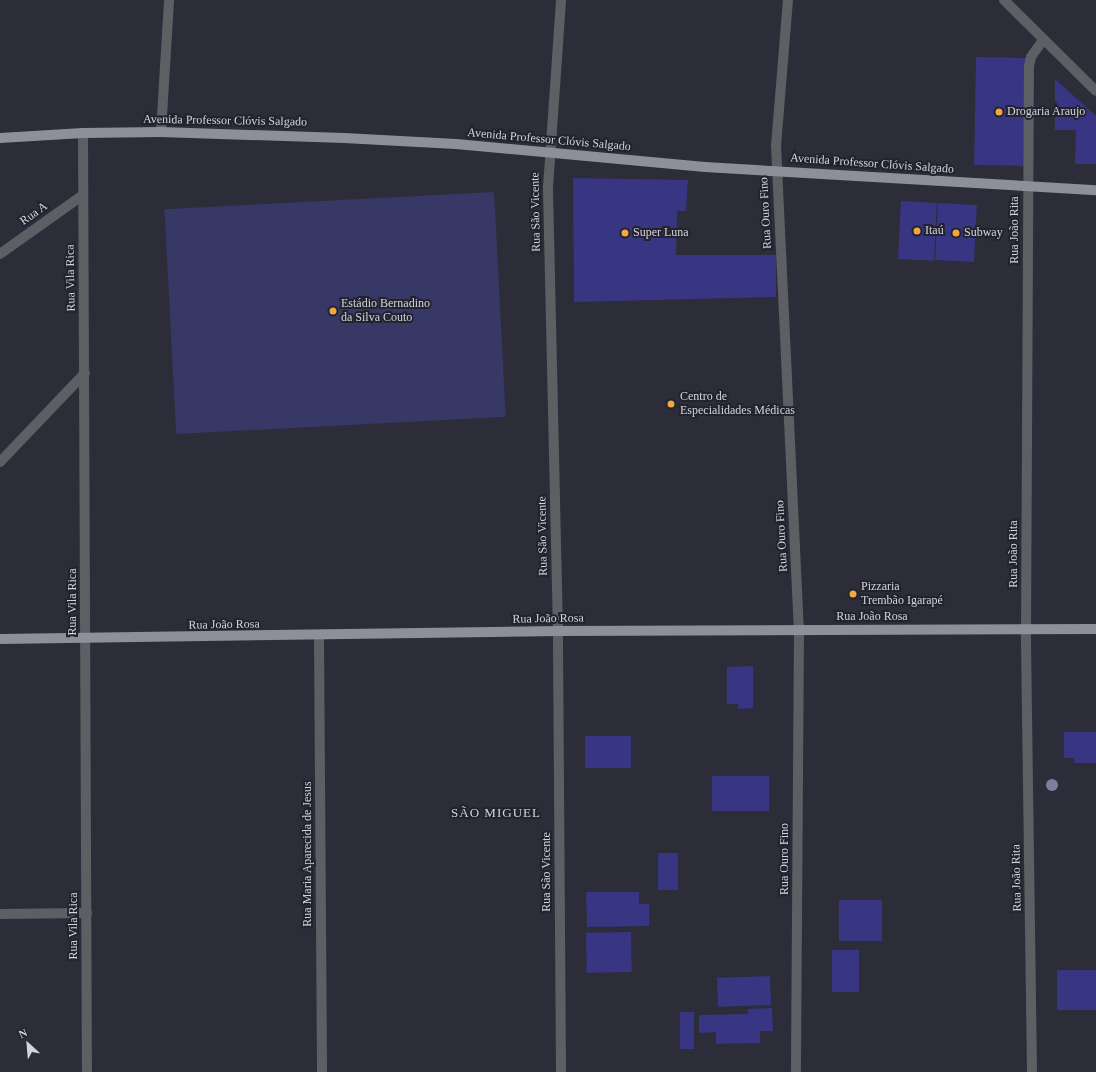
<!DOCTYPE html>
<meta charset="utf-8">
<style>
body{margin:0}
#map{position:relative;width:1096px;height:1072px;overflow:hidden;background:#2c2d38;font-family:"Times New Roman",serif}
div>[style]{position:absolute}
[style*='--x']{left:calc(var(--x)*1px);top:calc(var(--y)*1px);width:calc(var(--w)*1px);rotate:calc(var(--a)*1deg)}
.green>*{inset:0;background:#373865;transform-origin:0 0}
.building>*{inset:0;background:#383582;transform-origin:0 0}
.minor>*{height:10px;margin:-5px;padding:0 5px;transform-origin:5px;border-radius:5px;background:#5e5f65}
.major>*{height:10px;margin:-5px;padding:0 5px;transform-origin:5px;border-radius:5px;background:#8e8f9a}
.trees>*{width:12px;height:12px;margin:-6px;border-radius:50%;background:#7c7f9c}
.dots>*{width:11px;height:11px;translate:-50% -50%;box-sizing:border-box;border:2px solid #22232e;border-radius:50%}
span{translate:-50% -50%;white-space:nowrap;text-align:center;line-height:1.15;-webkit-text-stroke:4px #22232e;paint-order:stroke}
.poi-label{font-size:12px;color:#d3d4db}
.left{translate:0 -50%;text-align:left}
.street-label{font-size:12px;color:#d3d4db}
.neighbourhood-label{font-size:13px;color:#d3d4db;letter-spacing:1px}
.north{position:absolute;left:8px;top:1024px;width:40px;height:40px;-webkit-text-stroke:3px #22232e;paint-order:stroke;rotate:334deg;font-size:11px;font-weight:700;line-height:16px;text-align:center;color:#d3d4db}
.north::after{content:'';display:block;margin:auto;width:14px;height:18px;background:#d3d4db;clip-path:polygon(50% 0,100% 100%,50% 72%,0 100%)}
</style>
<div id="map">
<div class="green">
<i style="left:494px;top:192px;width:225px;height:330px;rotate:87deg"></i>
</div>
<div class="building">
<i style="left:976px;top:57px;width:50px;height:108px;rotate:1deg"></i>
<i style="clip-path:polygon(1055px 79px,1096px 116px,1096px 164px,1075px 164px,1076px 130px,1055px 130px)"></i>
<i style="clip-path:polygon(573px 178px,688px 180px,686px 211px,677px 211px,676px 255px,776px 255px,776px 297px,574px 302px)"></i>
<i style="left:901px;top:201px;width:36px;height:58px;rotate:3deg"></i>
<i style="left:938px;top:203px;width:39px;height:57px;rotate:3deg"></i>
<i style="clip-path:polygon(753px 666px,753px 708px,738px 709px,738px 704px,727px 704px,727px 667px)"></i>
<i style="clip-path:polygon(1064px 732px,1096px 732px,1096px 763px,1074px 763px,1074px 758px,1064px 758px)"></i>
<i style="left:585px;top:736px;width:46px;height:32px"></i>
<i style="left:712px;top:776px;width:57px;height:35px"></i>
<i style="left:658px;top:853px;width:20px;height:37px"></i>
<i style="clip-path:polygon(586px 892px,639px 892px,639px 904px,649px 904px,649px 926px,587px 927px)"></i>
<i style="left:839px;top:900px;width:43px;height:41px"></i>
<i style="left:631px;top:932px;width:40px;height:45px;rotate:89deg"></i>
<i style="left:832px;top:950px;width:27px;height:42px"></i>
<i style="left:1057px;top:970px;width:39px;height:40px"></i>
<i style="left:770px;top:976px;width:29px;height:53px;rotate:88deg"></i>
<i style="clip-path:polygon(772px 1008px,773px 1031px,760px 1031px,760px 1043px,716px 1044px,716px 1032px,699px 1033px,699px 1015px,748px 1014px,748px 1009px)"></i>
<i style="left:680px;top:1012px;width:14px;height:37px"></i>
</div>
<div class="minor">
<i style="--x:788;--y:0;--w:145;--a:94.7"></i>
<i style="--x:776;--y:145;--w:487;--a:87.3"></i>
<i style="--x:799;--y:631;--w:441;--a:90.4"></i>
<i style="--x:1004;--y:0;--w:129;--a:44.7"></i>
<i style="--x:161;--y:132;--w:132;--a:-86.5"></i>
<i style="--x:83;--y:133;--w:939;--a:89.76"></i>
<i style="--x:0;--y:254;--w:102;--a:-35.4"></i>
<i style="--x:0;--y:462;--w:123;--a:-46.3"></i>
<i style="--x:319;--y:637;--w:435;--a:89.6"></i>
<i style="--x:0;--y:914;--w:87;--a:-0.7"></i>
<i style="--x:561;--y:1072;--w:441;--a:-90.4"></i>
<i style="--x:558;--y:631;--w:444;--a:-91.3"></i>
<i style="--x:548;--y:187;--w:187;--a:-86"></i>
<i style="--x:1032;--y:1072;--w:442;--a:-90.8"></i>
<i style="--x:1026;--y:630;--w:564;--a:-89.7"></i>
<i style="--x:1029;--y:66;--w:9;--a:-77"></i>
<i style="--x:1031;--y:57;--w:21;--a:-55"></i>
</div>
<div class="major">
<i style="--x:0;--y:138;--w:83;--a:-3.4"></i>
<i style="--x:83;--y:133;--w:78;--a:-0.7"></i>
<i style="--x:161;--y:132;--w:183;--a:1.9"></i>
<i style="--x:344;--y:138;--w:112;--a:3.1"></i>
<i style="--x:456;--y:144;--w:250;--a:5.3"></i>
<i style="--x:705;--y:167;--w:392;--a:3.4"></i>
<i style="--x:0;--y:639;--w:558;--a:-0.82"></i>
<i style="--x:558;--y:631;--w:538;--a:-0.21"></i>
</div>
<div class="trees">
<i style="left:1052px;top:785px"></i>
</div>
<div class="dots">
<i style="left:999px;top:112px;background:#f1a640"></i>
<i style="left:917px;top:231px;background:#f1a640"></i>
<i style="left:625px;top:233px;background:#f1a640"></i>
<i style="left:956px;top:233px;background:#f1a640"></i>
<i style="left:333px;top:311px;background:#f1a640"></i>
<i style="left:671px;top:404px;background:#f1a640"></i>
<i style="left:853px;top:594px;background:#f1a640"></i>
</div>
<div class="poi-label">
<span class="left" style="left:1007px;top:112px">Drogaria Araujo</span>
<span class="left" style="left:925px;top:231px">Itaú</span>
<span class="left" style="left:633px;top:233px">Super Luna</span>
<span class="left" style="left:964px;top:233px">Subway</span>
<span class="left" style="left:341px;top:311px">Estádio Bernadino<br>da Silva Couto</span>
<span class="left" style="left:680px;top:404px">Centro de<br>Especialidades Médicas</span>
<span class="left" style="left:861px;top:594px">Pizzaria<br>Trembão Igarapé</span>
</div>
<div class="street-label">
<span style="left:225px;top:121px;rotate:1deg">Avenida Professor Clóvis Salgado</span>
<span style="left:549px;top:140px;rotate:5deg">Avenida Professor Clóvis Salgado</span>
<span style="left:872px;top:164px;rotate:4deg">Avenida Professor Clóvis Salgado</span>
<span style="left:536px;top:212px;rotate:-91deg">Rua São Vicente</span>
<span style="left:766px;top:213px;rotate:-93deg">Rua Ouro Fino</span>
<span style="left:34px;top:214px;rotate:-35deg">Rua A</span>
<span style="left:1015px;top:230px;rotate:-90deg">Rua João Rita</span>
<span style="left:71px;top:278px;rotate:-91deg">Rua Vila Rica</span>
<span style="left:543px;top:536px;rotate:-91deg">Rua São Vicente</span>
<span style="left:782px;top:536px;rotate:-93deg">Rua Ouro Fino</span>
<span style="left:1014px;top:554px;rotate:-90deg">Rua João Rita</span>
<span style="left:73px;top:602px;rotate:-90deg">Rua Vila Rica</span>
<span style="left:872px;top:617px">Rua João Rosa</span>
<span style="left:548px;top:619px;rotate:-1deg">Rua João Rosa</span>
<span style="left:224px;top:625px;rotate:-1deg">Rua João Rosa</span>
<span style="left:308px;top:854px;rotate:-90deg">Rua Maria Aparecida de Jesus</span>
<span style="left:785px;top:859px;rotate:-90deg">Rua Ouro Fino</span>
<span style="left:547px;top:872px;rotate:-90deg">Rua São Vicente</span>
<span style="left:1017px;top:878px;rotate:-91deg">Rua João Rita</span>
<span style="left:74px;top:926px;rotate:-90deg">Rua Vila Rica</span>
</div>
<div class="neighbourhood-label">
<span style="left:496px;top:813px">SÃO MIGUEL</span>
</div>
<div class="north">N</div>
</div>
